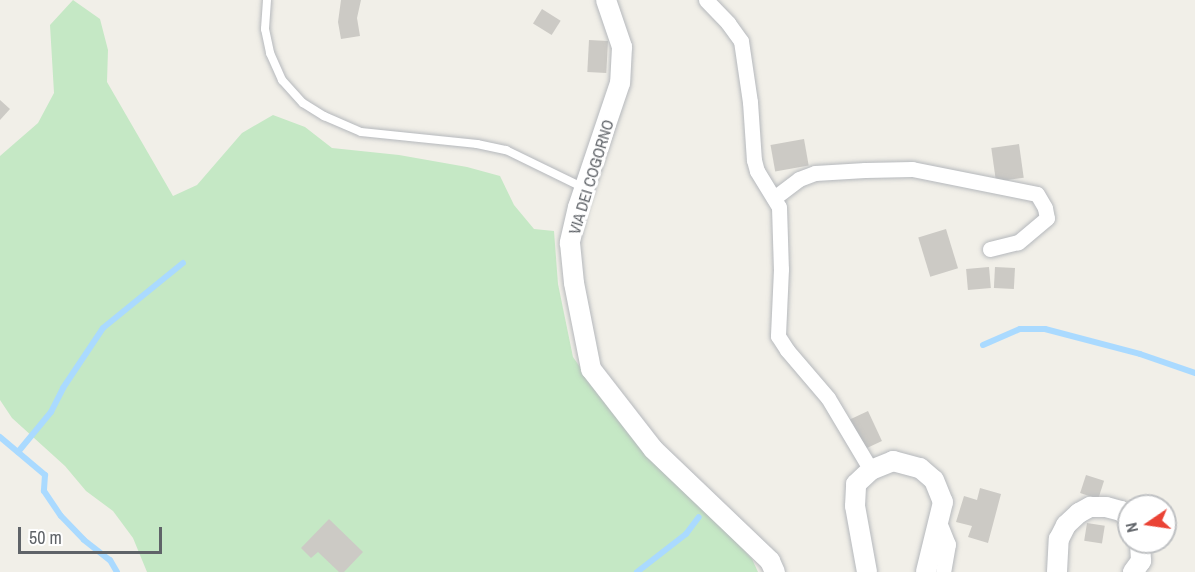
<!DOCTYPE html>
<style>
body{margin:0}
#map{position:relative;width:1195px;height:572px;overflow:hidden;background:#f1efe8;font-family:"Archivo Narrow",sans-serif}
div>[style]{position:absolute}
[style*='--x']{left:calc(var(--x)*1px);top:calc(var(--y)*1px);width:calc(var(--w)*1px);rotate:calc(var(--a)*1deg)}
.green>*{inset:0;background:#c5e8c5}
.stream>*{height:6px;margin:-3px;padding:0 3px;transform-origin:3px;border-radius:3px;background:#aadaff}
.building>*{inset:0;background:#cccac5;transform-origin:0 0}
.roads{filter:drop-shadow(0 0 2px #b5b8bc) drop-shadow(0 0 2px #b5b8bc)}
.service>*{height:8px;margin:-4px;padding:0 4px;transform-origin:4px;border-radius:4px;background:#fff}
.minor>*{height:15px;margin:-7.5px;padding:0 7.5px;transform-origin:7.5px;border-radius:7.5px;background:#fff}
.tertiary>*{height:20px;margin:-10px;padding:0 10px;transform-origin:10px;border-radius:10px;background:#fff}
span{translate:-50% -50%;white-space:nowrap;text-align:center;line-height:1.15;-webkit-text-stroke:6px #fff;paint-order:stroke}
.street-label{font-size:16px;color:#5f6368}
.north{position:absolute;left:1117px;top:494px;width:60px;height:60px;box-sizing:border-box;background:#fff;border:2px solid #bfc1c3;border-radius:50%;rotate:257deg;font-size:16px;font-weight:700;line-height:24px;text-align:center;color:#5f6368}
.north::after{content:'';display:block;margin:auto;width:21px;height:27px;background:#ea4335;clip-path:polygon(50% 0,100% 100%,50% 72%,0 100%)}
.scale{position:absolute;left:18px;top:527px;width:144px;height:27px;box-sizing:border-box;border:3px solid #5f6368;border-top:0;padding-left:8px;font-size:18px;line-height:21px;white-space:nowrap;color:#5f6368;-webkit-text-stroke:4px #fff;paint-order:stroke}
</style>
<div id="map">
<div class="green">
<i style="clip-path:polygon(73px 0,100px 19px,108px 50px,107px 82px,173px 196px,197px 185px,242px 133px,273px 115px,305px 127px,332px 148px,399px 155px,467px 167px,500px 176px,514px 205px,534px 229px,554px 231px,558px 284px,573px 357px,610px 410px,653px 460px,713px 516px,752px 559px,758px 572px,147px 572px,133px 538px,113px 511px,86px 491px,65px 466px,12px 418px,0 400px,0 156px,38px 123px,54px 93px,50px 25px)"></i>
</div>
<div class="stream">
<i style="--x:983;--y:345;--w:40;--a:-23.4"></i>
<i style="--x:1020;--y:329;--w:25;--a:0"></i>
<i style="--x:1045;--y:329;--w:98;--a:14.7"></i>
<i style="--x:1140;--y:354;--w:58;--a:19.1"></i>
<i style="--x:0;--y:437;--w:59;--a:40.2"></i>
<i style="--x:45;--y:475;--w:16;--a:94"></i>
<i style="--x:44;--y:491;--w:30;--a:56"></i>
<i style="--x:61;--y:516;--w:33;--a:46"></i>
<i style="--x:84;--y:540;--w:33;--a:38"></i>
<i style="--x:110;--y:560;--w:14;--a:60"></i>
<i style="--x:18;--y:452;--w:52;--a:-50.5"></i>
<i style="--x:51;--y:412;--w:27;--a:-63"></i>
<i style="--x:63;--y:388;--w:72;--a:-56.3"></i>
<i style="--x:103;--y:328;--w:103;--a:-39.1"></i>
<i style="--x:637;--y:572;--w:62;--a:-37.8"></i>
<i style="--x:686;--y:534;--w:21;--a:-53"></i>
</div>
<div class="building">
<i style="clip-path:polygon(341px 0,361px 0,357px 18px,360px 36px,341px 39px,338px 22px)"></i>
<i style="left:542px;top:9px;width:22px;height:17px;rotate:32deg"></i>
<i style="left:589px;top:40px;width:19px;height:32px;rotate:3deg"></i>
<i style="clip-path:polygon(0 100px,10px 109px,0 120px)"></i>
<i style="left:804px;top:139px;width:27px;height:34px;rotate:80deg"></i>
<i style="left:1019px;top:144px;width:34px;height:28px;rotate:82deg"></i>
<i style="left:946px;top:229px;width:41px;height:29px;rotate:73deg"></i>
<i style="left:989px;top:267px;width:21px;height:23px;rotate:85deg"></i>
<i style="left:995px;top:267px;width:20px;height:21px;rotate:3deg"></i>
<i style="left:868px;top:411px;width:33px;height:23px;rotate:65deg"></i>
<i style="left:1086px;top:475px;width:19px;height:19px;rotate:18deg"></i>
<i style="clip-path:polygon(980px 488px,1001px 494px,988px 543px,968px 537px,972px 526px,956px 522px,964px 496px,977px 500px)"></i>
<i style="clip-path:polygon(329px 519px,363px 552px,344px 572px,339px 572px,318px 552px,311px 558px,301px 548px)"></i>
<i style="left:1087px;top:523px;width:18px;height:18px;rotate:9deg"></i>
</div>
<div class="roads">
<div class="service">
<i style="--x:267;--y:0;--w:29;--a:94"></i>
<i style="--x:265;--y:29;--w:25;--a:78"></i>
<i style="--x:270;--y:53;--w:30;--a:66"></i>
<i style="--x:282;--y:80;--w:31;--a:48"></i>
<i style="--x:303;--y:103;--w:25;--a:32"></i>
<i style="--x:324;--y:116;--w:40;--a:23.4"></i>
<i style="--x:361;--y:132;--w:117;--a:5.9"></i>
<i style="--x:477;--y:144;--w:30;--a:12"></i>
<i style="--x:506;--y:150;--w:87;--a:26"></i>
</div>
<div class="minor">
<i style="--x:706;--y:0;--w:32;--a:46"></i>
<i style="--x:728;--y:23;--w:22;--a:54"></i>
<i style="--x:741;--y:41;--w:62;--a:81.6"></i>
<i style="--x:750;--y:102;--w:58;--a:86.1"></i>
<i style="--x:754;--y:160;--w:11;--a:75"></i>
<i style="--x:757;--y:171;--w:42;--a:58.6"></i>
<i style="--x:779;--y:207;--w:62;--a:88.2"></i>
<i style="--x:781;--y:269;--w:67;--a:92.6"></i>
<i style="--x:778;--y:336;--w:17;--a:57"></i>
<i style="--x:787;--y:350;--w:63;--a:49.5"></i>
<i style="--x:828;--y:398;--w:84;--a:59.2"></i>
<i style="--x:774;--y:198;--w:31;--a:-37"></i>
<i style="--x:799;--y:179;--w:17;--a:-21"></i>
<i style="--x:815;--y:173;--w:50;--a:-3.4"></i>
<i style="--x:865;--y:170;--w:47;--a:-1.2"></i>
<i style="--x:912;--y:169;--w:127;--a:11.3"></i>
<i style="--x:1037;--y:194;--w:16;--a:60"></i>
<i style="--x:1045;--y:208;--w:10;--a:79"></i>
<i style="--x:1047;--y:218;--w:38;--a:140"></i>
<i style="--x:1018;--y:242;--w:29;--a:166"></i>
<i style="--x:939;--y:522;--w:24;--a:68"></i>
<i style="--x:948;--y:544;--w:28;--a:100"></i>
</div>
<div class="tertiary">
<i style="--x:606;--y:0;--w:50;--a:71.2"></i>
<i style="--x:622;--y:47;--w:36;--a:93"></i>
<i style="--x:620;--y:83;--w:131;--a:108.7"></i>
<i style="--x:578;--y:207;--w:37;--a:103"></i>
<i style="--x:570;--y:243;--w:40;--a:84.3"></i>
<i style="--x:574;--y:283;--w:88;--a:78.8"></i>
<i style="--x:591;--y:369;--w:101;--a:52.2"></i>
<i style="--x:653;--y:449;--w:162;--a:43.7"></i>
<i style="--x:770;--y:561;--w:12;--a:66"></i>
<i style="--x:867;--y:572;--w:67;--a:-100.3"></i>
<i style="--x:855;--y:506;--w:22;--a:-87"></i>
<i style="--x:856;--y:484;--w:21;--a:-43"></i>
<i style="--x:871;--y:470;--w:24;--a:-22"></i>
<i style="--x:893;--y:461;--w:28;--a:15"></i>
<i style="--x:920;--y:468;--w:18;--a:41"></i>
<i style="--x:934;--y:480;--w:24;--a:68"></i>
<i style="--x:943;--y:502;--w:72;--a:103.7"></i>
<i style="--x:1057;--y:572;--w:33;--a:-87"></i>
<i style="--x:1059;--y:539;--w:16;--a:-63"></i>
<i style="--x:1066;--y:525;--w:18;--a:-43"></i>
<i style="--x:1079;--y:513;--w:13;--a:-29"></i>
<i style="--x:1090;--y:507;--w:16;--a:0"></i>
<i style="--x:1106;--y:507;--w:16;--a:15"></i>
<i style="--x:1121;--y:511;--w:11;--a:41"></i>
<i style="--x:1133;--y:572;--w:14;--a:-54"></i>
<i style="--x:1141;--y:561;--w:19;--a:-93"></i>
</div>
</div>
<div class="street-label">
<span style="left:591px;top:177px;rotate:-73deg">VIA DEI COGORNO</span>
</div>
<div class="north">N</div>
<div class="scale">50 m</div>
</div>
